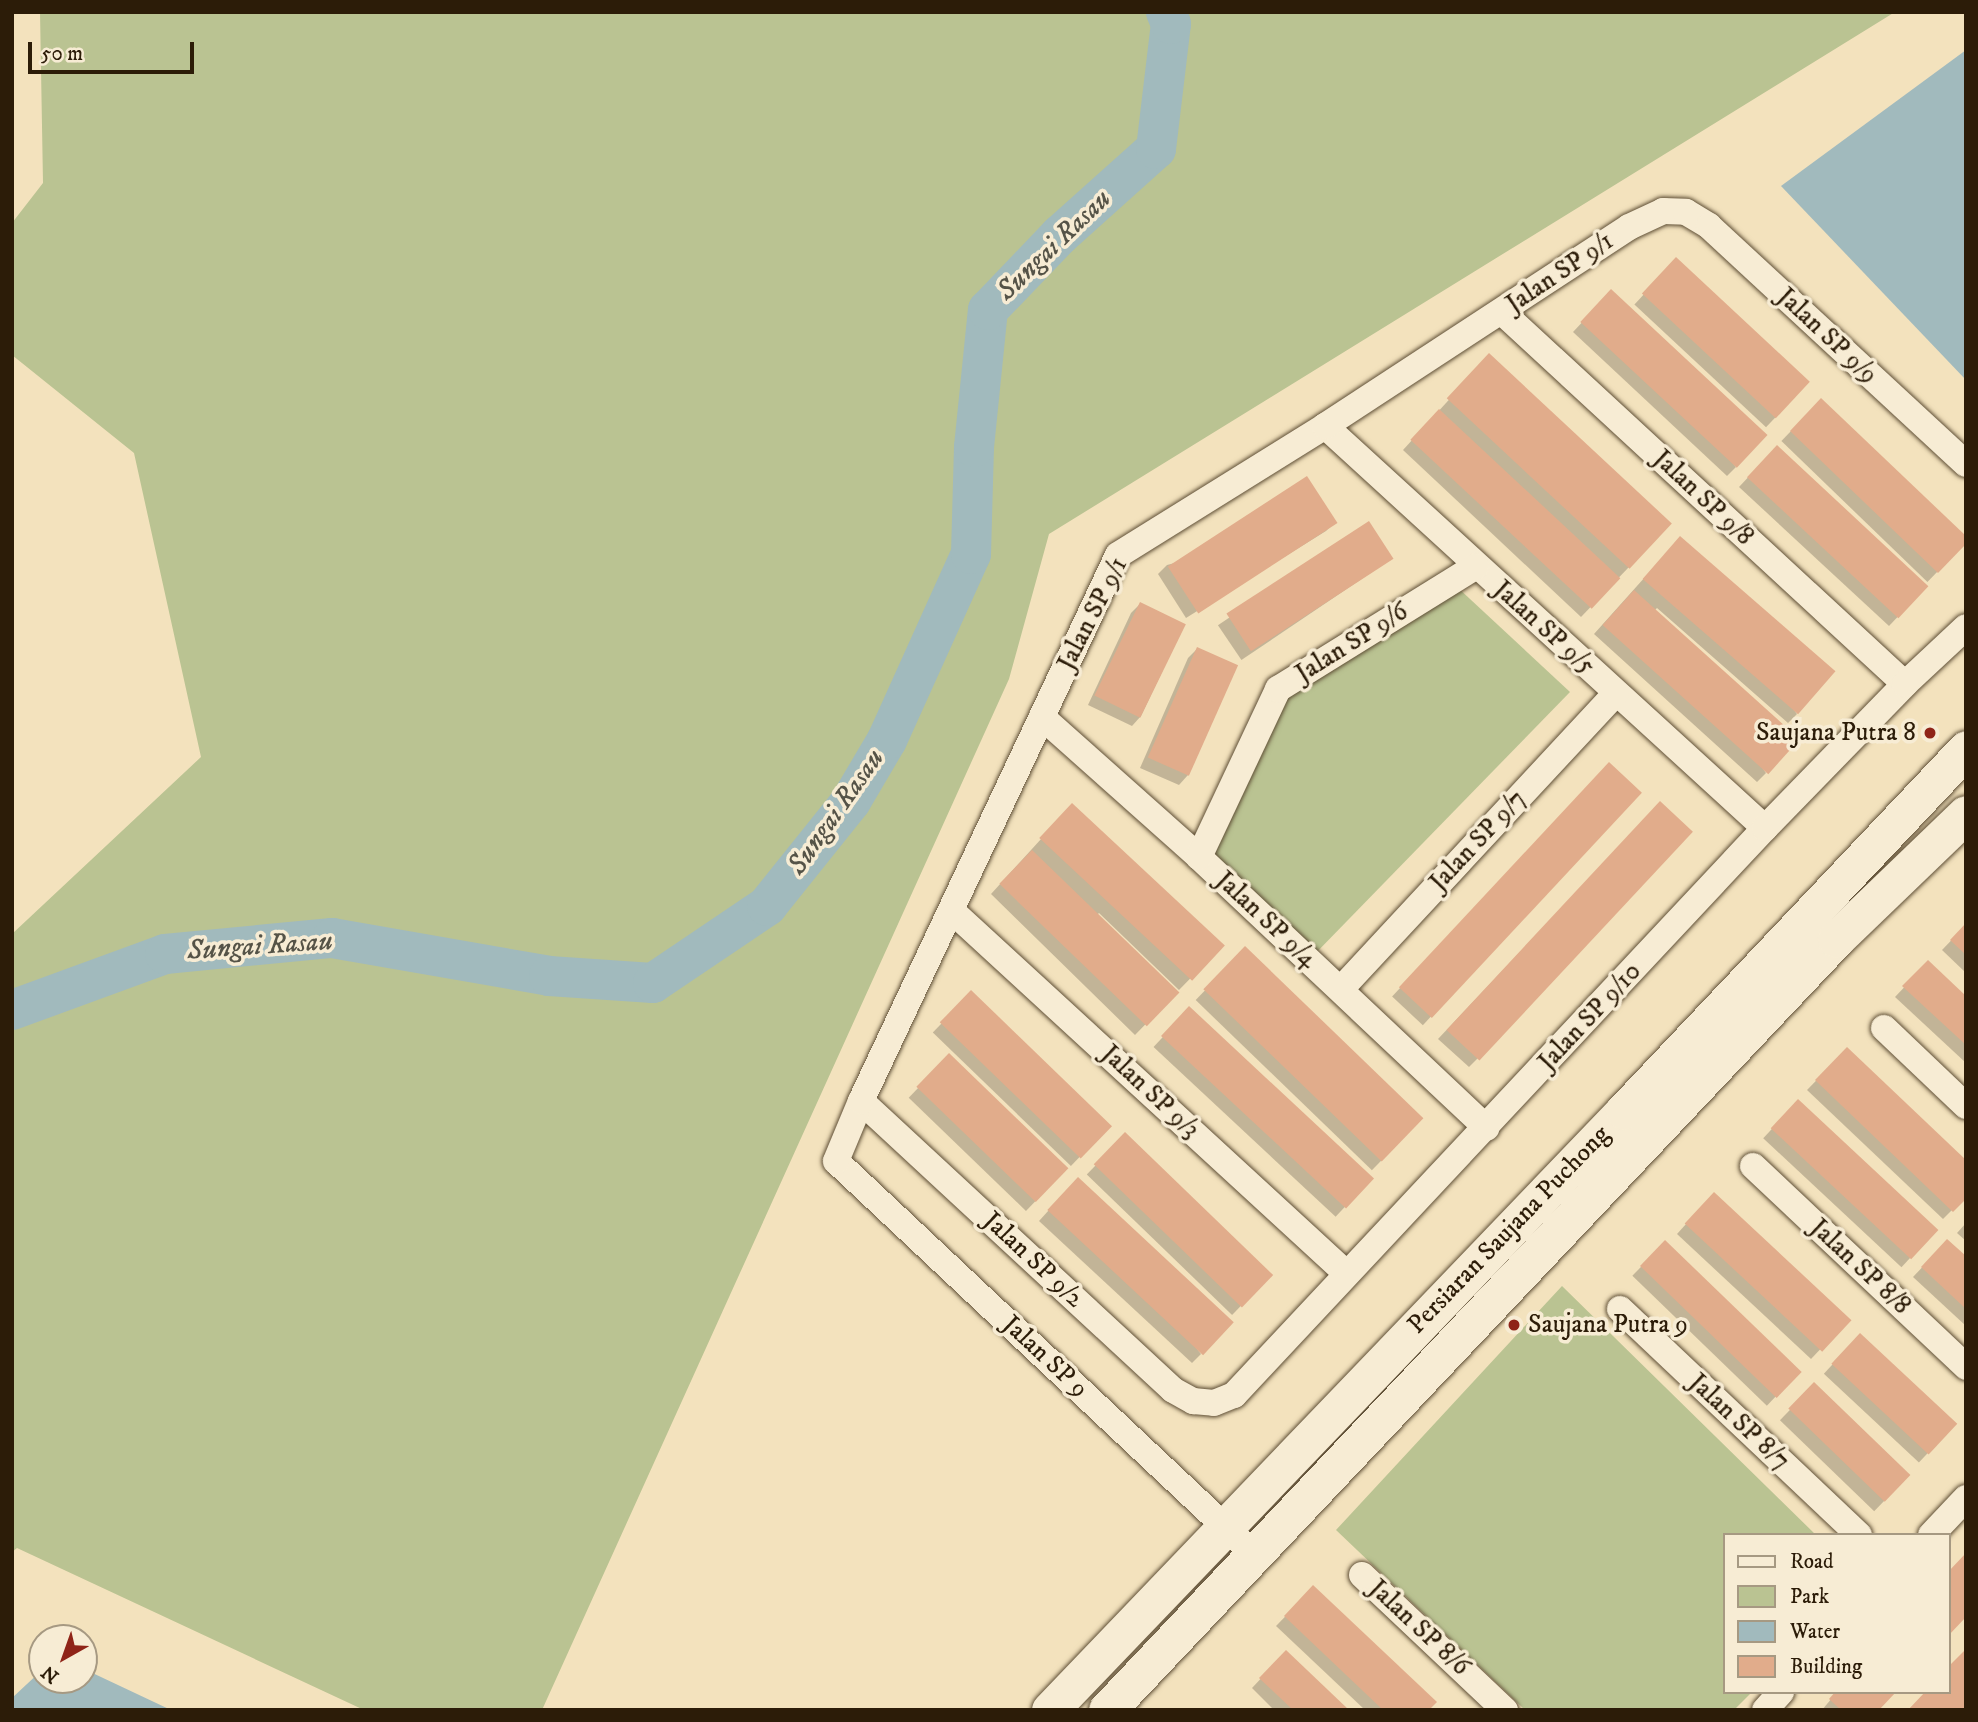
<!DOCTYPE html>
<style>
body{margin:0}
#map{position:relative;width:1978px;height:1722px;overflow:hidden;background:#f3e2bd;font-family:"IM FELL DW Pica",serif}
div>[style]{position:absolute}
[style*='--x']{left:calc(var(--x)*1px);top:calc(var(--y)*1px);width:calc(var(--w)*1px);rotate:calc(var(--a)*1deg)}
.green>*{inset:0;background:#bac392}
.water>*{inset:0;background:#a1babd}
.shadow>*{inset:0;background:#0003;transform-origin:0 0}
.river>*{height:40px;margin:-20px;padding:0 20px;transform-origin:20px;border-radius:20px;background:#a1babd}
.building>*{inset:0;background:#e1ac8b;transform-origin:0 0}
.roads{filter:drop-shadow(0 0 2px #5e4e35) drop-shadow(0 0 2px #5e4e35)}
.street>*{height:26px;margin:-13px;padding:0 13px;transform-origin:13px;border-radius:13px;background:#f7ecd4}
.secondary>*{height:37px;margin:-18.5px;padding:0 18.5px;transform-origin:18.5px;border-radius:18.5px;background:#f7ecd4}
.dots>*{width:19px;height:19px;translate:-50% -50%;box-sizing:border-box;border:4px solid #f7ecd4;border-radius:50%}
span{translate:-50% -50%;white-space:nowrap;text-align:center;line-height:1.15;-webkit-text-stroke:7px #f7ecd4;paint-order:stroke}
.street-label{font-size:26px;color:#2c1c08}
.poi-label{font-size:26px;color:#2c1c08}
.right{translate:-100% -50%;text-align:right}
.left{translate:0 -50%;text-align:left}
.water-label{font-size:28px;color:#555347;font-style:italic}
.frame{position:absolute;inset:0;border:14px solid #2c1c08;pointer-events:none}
.legend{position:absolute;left:1723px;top:1533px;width:228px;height:161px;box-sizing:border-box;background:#f7ecd4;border:2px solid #a69982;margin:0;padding:9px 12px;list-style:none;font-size:21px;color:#2c1c08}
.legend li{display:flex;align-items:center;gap:14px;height:35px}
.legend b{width:35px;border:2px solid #a69982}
.north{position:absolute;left:28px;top:1624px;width:70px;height:70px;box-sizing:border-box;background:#f7ecd4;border:2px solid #a69982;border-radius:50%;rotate:220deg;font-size:19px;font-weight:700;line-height:28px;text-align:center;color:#2c1c08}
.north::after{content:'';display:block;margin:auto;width:24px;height:32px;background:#8f2418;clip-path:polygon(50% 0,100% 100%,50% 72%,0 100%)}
.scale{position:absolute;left:28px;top:42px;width:166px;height:32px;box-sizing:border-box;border:4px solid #2c1c08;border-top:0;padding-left:9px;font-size:21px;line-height:24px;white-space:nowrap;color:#2c1c08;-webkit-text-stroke:5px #f7ecd4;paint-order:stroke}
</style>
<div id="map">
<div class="green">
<i style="clip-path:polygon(40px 12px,1895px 12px,1049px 534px,1009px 679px,542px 1710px,364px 1710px,17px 1548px,12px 1552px,12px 934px,201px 757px,134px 453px,12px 355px,12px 223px,43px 183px)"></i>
<i style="clip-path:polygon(1456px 586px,1570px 692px,1311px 958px,1205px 857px,1278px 700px)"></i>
<i style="clip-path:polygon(1562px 1286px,1816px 1535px,1724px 1535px,1724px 1692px,1752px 1692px,1734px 1710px,1525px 1710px,1336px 1530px)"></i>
</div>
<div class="water">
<i style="clip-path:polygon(1966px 50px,1966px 380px,1781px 186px)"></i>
<i style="clip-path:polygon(84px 1669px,171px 1710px,12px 1710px,12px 1698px,42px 1670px,42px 1680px,84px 1680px)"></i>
</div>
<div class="shadow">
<i style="left:1676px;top:260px;width:180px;height:61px;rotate:43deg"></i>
<i style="clip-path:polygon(1602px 301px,1736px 467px,1727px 476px,1573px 332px)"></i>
<i style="clip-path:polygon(1489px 356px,1629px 567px,1581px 617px,1403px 450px)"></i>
<i style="left:1821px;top:400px;width:203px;height:57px;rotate:44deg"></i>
<i style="clip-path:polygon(1768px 456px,1927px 586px,1889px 626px,1739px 487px)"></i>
<i style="clip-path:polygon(1335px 522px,1326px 531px,1186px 618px,1158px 574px,1167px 565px)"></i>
<i style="left:1368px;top:524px;width:42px;height:181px;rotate:56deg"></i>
<i style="clip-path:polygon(1671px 548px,1797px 714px,1788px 723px,1657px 608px,1654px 611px,1766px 773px,1757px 782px,1594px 634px)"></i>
<i style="clip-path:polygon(1140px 604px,1184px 625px,1141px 716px,1132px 726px,1088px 705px,1131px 613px)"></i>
<i style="clip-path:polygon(1197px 649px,1236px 666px,1188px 775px,1179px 785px,1140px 768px,1188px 658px)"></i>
<i style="left:1609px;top:764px;width:42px;height:318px;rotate:43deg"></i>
<i style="clip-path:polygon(1072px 805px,1221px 947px,1179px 990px,1099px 913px,1096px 916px,1176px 993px,1135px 1035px,991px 894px)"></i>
<i style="clip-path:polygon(1651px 813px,1478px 1058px,1469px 1067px,1438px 1039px)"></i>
<i style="clip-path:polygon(1966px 925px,1966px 973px,1942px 950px)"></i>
<i style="left:1245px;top:949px;width:245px;height:71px;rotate:44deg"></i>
<i style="clip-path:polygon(1928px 962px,1966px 998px,1966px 1063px,1895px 997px)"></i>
<i style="left:971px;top:993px;width:192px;height:55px;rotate:44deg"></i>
<i style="left:1189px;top:1009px;width:249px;height:52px;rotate:43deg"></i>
<i style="clip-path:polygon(1847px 1049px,1966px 1196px,1943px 1219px,1807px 1090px)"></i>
<i style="left:949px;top:1056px;width:163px;height:58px;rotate:44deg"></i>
<i style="left:1798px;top:1101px;width:189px;height:51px;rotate:43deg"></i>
<i style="left:1125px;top:1135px;width:202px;height:55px;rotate:44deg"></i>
<i style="clip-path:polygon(1069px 1188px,1201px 1354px,1192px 1363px,1039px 1221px)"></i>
<i style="clip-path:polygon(1705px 1203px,1849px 1319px,1811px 1359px,1677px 1234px)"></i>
<i style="clip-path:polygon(1966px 1223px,1966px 1241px,1957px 1233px)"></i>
<i style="clip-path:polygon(1947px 1241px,1966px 1258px,1966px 1326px,1913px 1277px)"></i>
<i style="left:1665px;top:1242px;width:187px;height:47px;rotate:44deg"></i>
<i style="left:1860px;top:1335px;width:130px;height:53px;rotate:43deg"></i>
<i style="left:1814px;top:1385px;width:131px;height:49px;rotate:44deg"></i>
<i style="clip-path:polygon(1313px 1588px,1427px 1710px,1365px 1710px,1276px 1626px)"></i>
<i style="clip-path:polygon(1286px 1652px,1346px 1710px,1274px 1710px,1252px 1688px)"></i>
<i style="clip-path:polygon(1837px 1692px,1877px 1710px,1822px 1710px)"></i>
</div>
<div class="river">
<i style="--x:12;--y:1010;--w:163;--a:-20.1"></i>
<i style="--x:165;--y:954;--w:168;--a:-5.5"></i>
<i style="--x:332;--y:938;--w:220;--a:9.9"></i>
<i style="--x:549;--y:976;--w:104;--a:3.9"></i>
<i style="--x:653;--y:983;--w:138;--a:-34"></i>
<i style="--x:767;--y:906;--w:134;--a:-51.3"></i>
<i style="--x:851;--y:801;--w:71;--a:-59.5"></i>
<i style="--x:887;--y:740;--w:204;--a:-65.7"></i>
<i style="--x:971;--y:554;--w:107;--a:-88.4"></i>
<i style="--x:974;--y:447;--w:138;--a:-84.2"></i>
<i style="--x:988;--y:310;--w:104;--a:-46.2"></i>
<i style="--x:1060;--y:235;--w:129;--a:-41.9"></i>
<i style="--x:1156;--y:149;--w:126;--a:-83.2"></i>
<i style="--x:1171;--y:24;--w:13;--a:-113"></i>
</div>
<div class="building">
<i style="left:1676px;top:257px;width:183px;height:50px;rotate:43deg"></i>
<i style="left:1611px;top:289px;width:214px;height:45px;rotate:43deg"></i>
<i style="left:1489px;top:353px;width:250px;height:62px;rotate:43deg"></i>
<i style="clip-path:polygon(1821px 398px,1966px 536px,1966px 544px,1938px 573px,1790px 431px)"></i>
<i style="left:1439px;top:409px;width:248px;height:42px;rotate:43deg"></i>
<i style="left:1777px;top:445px;width:207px;height:44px;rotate:43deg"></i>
<i style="left:1307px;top:476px;width:56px;height:166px;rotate:57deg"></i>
<i style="left:1369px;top:521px;width:45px;height:170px;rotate:57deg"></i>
<i style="left:1680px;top:536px;width:206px;height:57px;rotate:41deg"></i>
<i style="left:1634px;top:590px;width:223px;height:47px;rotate:42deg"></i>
<i style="left:1140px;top:602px;width:51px;height:104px;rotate:26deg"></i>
<i style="left:1197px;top:647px;width:45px;height:121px;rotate:24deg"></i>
<i style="left:1609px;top:762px;width:45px;height:308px;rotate:43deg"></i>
<i style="left:1660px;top:801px;width:45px;height:313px;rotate:43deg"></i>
<i style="left:1072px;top:803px;width:209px;height:48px;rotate:43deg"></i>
<i style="left:1032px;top:850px;width:205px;height:47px;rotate:44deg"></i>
<i style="clip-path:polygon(1966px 923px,1966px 955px,1950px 940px)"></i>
<i style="left:1245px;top:946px;width:248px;height:60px;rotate:44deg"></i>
<i style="clip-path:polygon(1928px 960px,1966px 996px,1966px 1045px,1902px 986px)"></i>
<i style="left:971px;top:990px;width:196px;height:45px;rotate:44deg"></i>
<i style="left:1189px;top:1006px;width:253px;height:41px;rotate:43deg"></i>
<i style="clip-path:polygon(1847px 1047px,1966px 1160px,1966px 1199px,1953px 1212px,1815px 1080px)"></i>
<i style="left:949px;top:1053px;width:166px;height:47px;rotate:44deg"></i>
<i style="left:1798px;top:1099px;width:192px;height:40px;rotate:43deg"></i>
<i style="left:1125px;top:1132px;width:206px;height:45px;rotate:44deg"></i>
<i style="left:1078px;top:1177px;width:213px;height:45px;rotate:43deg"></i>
<i style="left:1714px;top:1192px;width:188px;height:43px;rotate:43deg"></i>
<i style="clip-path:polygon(1947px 1239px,1966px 1256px,1966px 1309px,1921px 1267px)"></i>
<i style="left:1665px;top:1240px;width:190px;height:36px;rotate:44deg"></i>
<i style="left:1860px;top:1333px;width:133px;height:42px;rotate:43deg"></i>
<i style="left:1814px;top:1382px;width:134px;height:37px;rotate:44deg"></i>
<i style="clip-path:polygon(1966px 1553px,1966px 1617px,1948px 1636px,1948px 1572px)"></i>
<i style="clip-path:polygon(1313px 1585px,1437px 1702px,1429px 1710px,1383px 1710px,1284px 1616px)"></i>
<i style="clip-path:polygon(1966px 1649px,1966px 1710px,1908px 1710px,1925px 1692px,1948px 1692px,1948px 1667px)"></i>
<i style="clip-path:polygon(1286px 1650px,1349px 1710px,1293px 1710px,1259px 1678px)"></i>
<i style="clip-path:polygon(1835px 1692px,1896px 1692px,1879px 1710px,1841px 1710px,1829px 1699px)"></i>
</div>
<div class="roads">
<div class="street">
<i style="--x:1502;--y:312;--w:548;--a:42.71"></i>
<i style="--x:1325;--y:426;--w:596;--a:42.42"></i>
<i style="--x:1042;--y:717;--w:210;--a:41.7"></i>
<i style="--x:1199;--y:857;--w:395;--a:43.3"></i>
<i style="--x:1199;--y:857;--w:186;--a:-64.8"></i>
<i style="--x:1278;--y:689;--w:233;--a:-31.8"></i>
<i style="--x:952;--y:911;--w:536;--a:42.58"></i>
<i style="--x:1341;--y:989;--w:404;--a:-47.1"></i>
<i style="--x:1884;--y:1028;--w:113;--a:43.6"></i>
<i style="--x:861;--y:1101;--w:425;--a:42.8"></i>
<i style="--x:1173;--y:1390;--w:23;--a:29"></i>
<i style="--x:1193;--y:1401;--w:21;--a:5"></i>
<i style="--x:1214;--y:1403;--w:22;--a:-22"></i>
<i style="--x:1234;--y:1395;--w:777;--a:-46.88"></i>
<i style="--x:1765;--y:828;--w:201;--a:-45.8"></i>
<i style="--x:1905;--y:684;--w:83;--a:-43.1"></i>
<i style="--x:1753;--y:1166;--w:293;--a:43.3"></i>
<i style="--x:1620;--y:1309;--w:329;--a:43.4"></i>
<i style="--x:1931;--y:1535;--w:51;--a:-46.6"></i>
<i style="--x:1253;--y:1553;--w:572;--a:-136.77"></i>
<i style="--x:836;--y:1161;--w:65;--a:-67.4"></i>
<i style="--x:861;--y:1101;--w:603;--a:-64.79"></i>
<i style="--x:1118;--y:555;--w:244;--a:-31.9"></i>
<i style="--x:1325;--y:426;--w:363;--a:-33.2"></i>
<i style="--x:1629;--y:227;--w:38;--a:-25"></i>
<i style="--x:1663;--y:211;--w:23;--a:2"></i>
<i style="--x:1686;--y:212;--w:27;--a:31"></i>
<i style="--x:1709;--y:226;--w:350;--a:42.8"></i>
<i style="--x:1362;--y:1575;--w:197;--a:43.4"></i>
<i style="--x:1765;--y:1710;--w:24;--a:-48"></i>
</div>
<div class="secondary">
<i style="--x:1050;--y:1710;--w:830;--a:-46.22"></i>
<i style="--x:1624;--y:1111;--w:498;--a:-46.6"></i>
<i style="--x:1107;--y:1710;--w:1061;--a:-46.6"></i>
<i style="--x:1836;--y:939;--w:180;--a:-43.9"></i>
</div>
</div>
<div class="dots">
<i style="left:1930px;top:733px;background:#8f2418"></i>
<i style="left:1514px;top:1325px;background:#8f2418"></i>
</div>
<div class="street-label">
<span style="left:1560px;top:273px;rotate:-34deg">Jalan SP 9/1</span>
<span style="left:1827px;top:336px;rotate:43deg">Jalan SP 9/9</span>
<span style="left:1703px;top:498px;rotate:43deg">Jalan SP 9/8</span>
<span style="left:1093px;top:614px;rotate:-63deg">Jalan SP 9/1</span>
<span style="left:1544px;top:628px;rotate:42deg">Jalan SP 9/5</span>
<span style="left:1352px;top:643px;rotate:-32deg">Jalan SP 9/6</span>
<span style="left:1478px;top:841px;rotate:-47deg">Jalan SP 9/7</span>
<span style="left:1266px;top:920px;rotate:43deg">Jalan SP 9/4</span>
<span style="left:1590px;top:1017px;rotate:-47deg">Jalan SP 9/10</span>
<span style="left:1150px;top:1092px;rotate:43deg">Jalan SP 9/3</span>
<span style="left:1509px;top:1230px;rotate:-46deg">Persiaran Saujana Puchong</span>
<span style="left:1033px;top:1260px;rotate:43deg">Jalan SP 9/2</span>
<span style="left:1860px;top:1267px;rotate:43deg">Jalan SP 8/8</span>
<span style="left:1045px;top:1357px;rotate:43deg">Jalan SP 9</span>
<span style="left:1739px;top:1422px;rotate:43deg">Jalan SP 8/7</span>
<span style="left:1419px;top:1628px;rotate:43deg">Jalan SP 8/6</span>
</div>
<div class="poi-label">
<span class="right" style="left:1916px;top:733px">Saujana Putra 8</span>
<span class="left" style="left:1528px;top:1325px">Saujana Putra 9</span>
</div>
<div class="water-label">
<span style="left:1054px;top:245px;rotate:-44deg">Sungai Rasau</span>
<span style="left:836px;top:812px;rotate:-55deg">Sungai Rasau</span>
<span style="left:260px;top:946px;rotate:-4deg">Sungai Rasau</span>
</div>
<div class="frame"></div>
<ul class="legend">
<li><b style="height:9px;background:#f7ecd4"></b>Road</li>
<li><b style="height:19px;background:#bac392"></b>Park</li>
<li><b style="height:19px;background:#a1babd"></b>Water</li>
<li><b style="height:19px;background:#e1ac8b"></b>Building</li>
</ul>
<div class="north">N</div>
<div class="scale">50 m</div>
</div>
